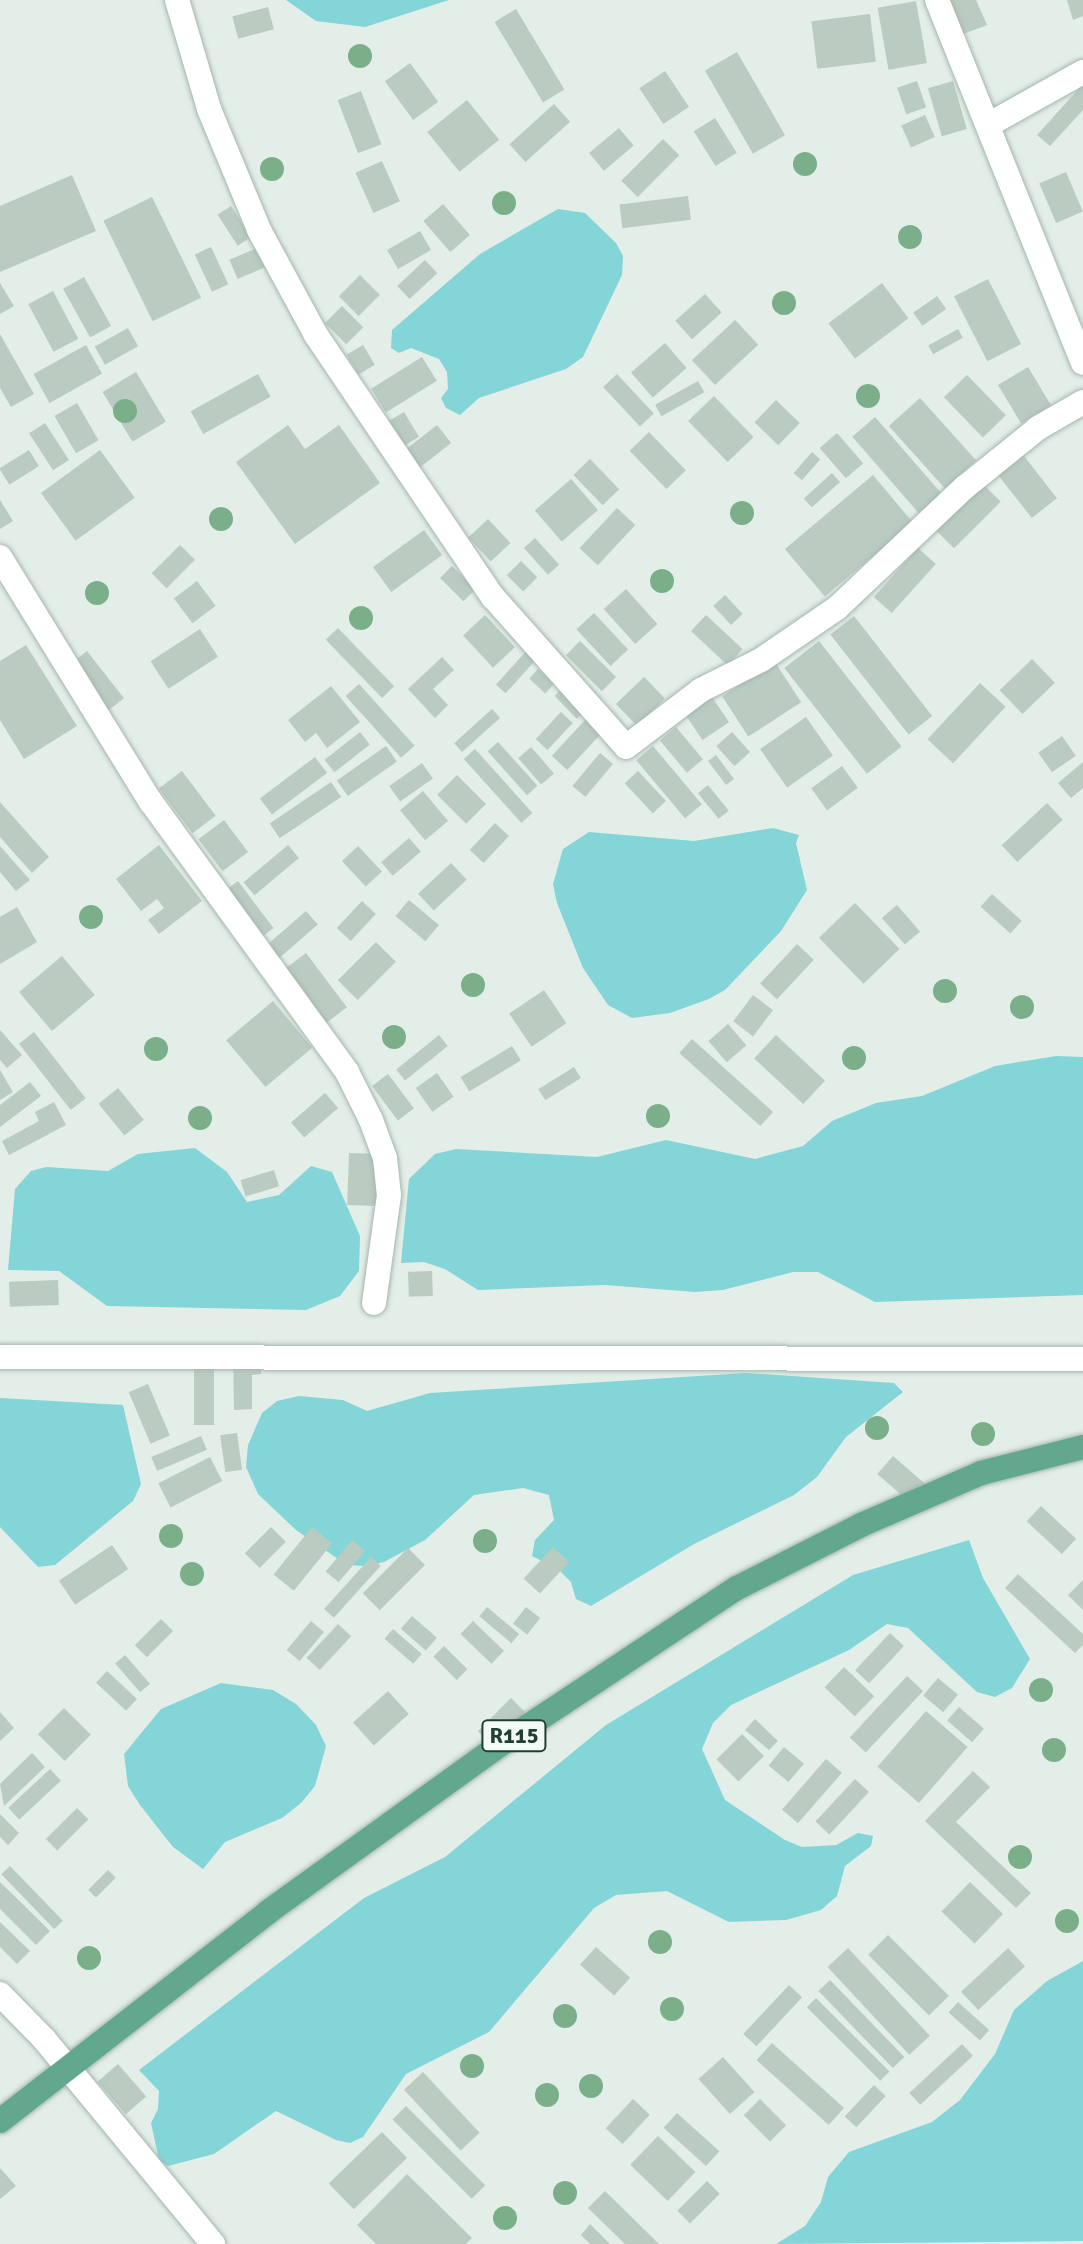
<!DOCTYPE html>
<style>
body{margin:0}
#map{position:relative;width:1083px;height:2244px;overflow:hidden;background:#e2eee7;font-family:Signika,sans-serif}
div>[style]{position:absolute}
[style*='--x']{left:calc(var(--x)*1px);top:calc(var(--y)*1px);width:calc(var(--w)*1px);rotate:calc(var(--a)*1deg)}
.water>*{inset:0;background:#84d5d8}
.building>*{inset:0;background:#baccc2;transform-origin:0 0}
.roads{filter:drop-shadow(0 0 2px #a4b6ae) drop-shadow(0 0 2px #a4b6ae)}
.minor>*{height:24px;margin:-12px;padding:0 12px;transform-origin:12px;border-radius:12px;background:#fff}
.major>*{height:24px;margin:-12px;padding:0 12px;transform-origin:12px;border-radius:12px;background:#62a88e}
.trees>*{width:24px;height:24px;margin:-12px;border-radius:50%;background:#7baf8a}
span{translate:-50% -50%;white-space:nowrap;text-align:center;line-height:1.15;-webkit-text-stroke:7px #f3faf5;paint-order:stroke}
.shield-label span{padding:2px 6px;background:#f3faf5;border:2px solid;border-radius:6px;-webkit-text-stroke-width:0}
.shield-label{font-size:22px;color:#204034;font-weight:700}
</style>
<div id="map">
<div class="water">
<i style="clip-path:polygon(286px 0,449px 0,365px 27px,316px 21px)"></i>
<i style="clip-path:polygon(558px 209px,585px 213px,616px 243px,623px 256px,622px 275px,583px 357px,566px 369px,479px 398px,460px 415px,446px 408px,441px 398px,448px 389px,447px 372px,439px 359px,411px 348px,399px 353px,391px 348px,392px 330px,480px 254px)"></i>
<i style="clip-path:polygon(773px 828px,799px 835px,796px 843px,807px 890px,781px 931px,725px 990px,709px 999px,670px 1013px,632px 1018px,608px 1005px,583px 968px,557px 903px,553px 884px,563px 849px,589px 832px,694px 841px)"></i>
<i style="clip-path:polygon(1056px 1056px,1083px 1057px,1083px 1295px,875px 1302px,818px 1272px,793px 1272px,723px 1290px,695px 1292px,605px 1285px,478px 1290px,445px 1269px,424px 1262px,401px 1263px,409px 1179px,435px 1154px,456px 1149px,597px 1157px,666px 1140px,755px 1159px,803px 1146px,832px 1121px,876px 1103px,922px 1096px,995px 1066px)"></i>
<i style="clip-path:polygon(195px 1148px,227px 1172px,247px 1202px,279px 1195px,311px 1166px,332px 1172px,360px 1236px,359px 1271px,340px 1296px,306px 1310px,107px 1306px,59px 1271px,8px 1270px,15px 1189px,31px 1171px,46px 1167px,108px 1171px,138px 1154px)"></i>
<i style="clip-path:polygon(746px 1373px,894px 1383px,903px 1392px,846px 1437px,817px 1477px,794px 1495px,694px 1544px,591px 1606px,576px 1599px,571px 1582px,558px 1569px,532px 1556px,535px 1540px,554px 1520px,549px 1495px,523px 1488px,474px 1495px,425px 1540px,384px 1562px,363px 1566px,347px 1565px,296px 1530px,258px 1494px,246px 1467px,248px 1445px,262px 1413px,277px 1401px,299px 1396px,343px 1400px,367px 1411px,430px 1393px)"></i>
<i style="clip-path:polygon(0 1398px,123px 1405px,141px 1484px,133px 1501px,55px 1565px,38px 1567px,0 1527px)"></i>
<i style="clip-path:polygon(969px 1540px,983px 1578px,1030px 1659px,1012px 1688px,995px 1697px,977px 1692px,908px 1628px,887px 1624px,849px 1650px,731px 1705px,713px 1723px,702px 1749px,725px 1800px,785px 1840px,802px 1847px,836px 1845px,858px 1833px,873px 1836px,871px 1846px,845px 1866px,837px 1896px,821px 1910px,786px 1920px,729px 1922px,667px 1891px,616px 1895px,594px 1908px,489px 2032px,406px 2074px,363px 2137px,350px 2143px,336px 2140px,276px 2111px,214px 2154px,168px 2166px,159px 2160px,151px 2123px,158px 2109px,159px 2091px,139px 2070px,364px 1898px,445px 1857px,606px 1725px,853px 1575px)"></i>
<i style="clip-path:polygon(221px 1683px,273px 1690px,296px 1704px,316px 1725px,326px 1746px,315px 1786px,301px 1803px,282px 1818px,225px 1842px,203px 1869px,173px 1847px,140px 1805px,128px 1786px,124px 1754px,161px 1709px)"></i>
<i style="clip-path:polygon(1083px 1961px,1083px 2241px,776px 2244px,805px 2226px,821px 2202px,828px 2177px,849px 2152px,932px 2122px,960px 2100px,995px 2054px,1014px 2010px,1047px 1981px)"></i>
</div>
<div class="building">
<i style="clip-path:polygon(949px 0,976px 0,987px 25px,963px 34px)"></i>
<i style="clip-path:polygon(1067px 0,1083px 0,1083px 16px,1073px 20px)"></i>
<i style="left:916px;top:1px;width:63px;height:39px;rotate:80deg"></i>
<i style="left:268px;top:7px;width:23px;height:37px;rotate:75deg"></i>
<i style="left:516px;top:9px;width:94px;height:25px;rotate:59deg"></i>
<i style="left:870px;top:14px;width:48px;height:59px;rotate:83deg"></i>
<i style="left:737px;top:52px;width:96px;height:37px;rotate:60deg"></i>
<i style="left:410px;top:63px;width:48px;height:31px;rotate:54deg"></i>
<i style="left:665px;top:71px;width:43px;height:31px;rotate:56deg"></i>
<i style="left:917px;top:81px;width:28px;height:21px;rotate:71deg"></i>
<i style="left:953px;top:81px;width:50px;height:26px;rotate:74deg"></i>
<i style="clip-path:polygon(1083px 84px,1083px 110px,1050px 146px,1037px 135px)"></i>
<i style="left:361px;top:91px;width:57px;height:25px;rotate:69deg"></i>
<i style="left:467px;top:100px;width:51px;height:51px;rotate:51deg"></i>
<i style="left:554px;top:104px;width:24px;height:60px;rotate:48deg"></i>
<i style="left:925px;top:115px;width:24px;height:26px;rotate:66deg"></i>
<i style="left:715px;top:118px;width:41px;height:25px;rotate:58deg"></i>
<i style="left:619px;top:128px;width:23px;height:39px;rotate:50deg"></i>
<i style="left:663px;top:139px;width:23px;height:59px;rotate:45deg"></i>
<i style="left:382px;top:161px;width:44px;height:29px;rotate:66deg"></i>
<i style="left:1066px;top:172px;width:43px;height:29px;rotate:67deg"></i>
<i style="clip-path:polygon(72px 175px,96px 231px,0 272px,0 206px)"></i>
<i style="left:688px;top:196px;width:24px;height:69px;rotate:83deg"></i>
<i style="left:152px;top:197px;width:112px;height:54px;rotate:64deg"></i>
<i style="left:443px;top:204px;width:41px;height:26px;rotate:49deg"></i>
<i style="left:231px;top:206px;width:37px;height:16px;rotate:57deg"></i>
<i style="left:420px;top:231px;width:22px;height:38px;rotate:60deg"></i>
<i style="left:211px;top:247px;width:41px;height:18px;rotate:65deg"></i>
<i style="left:257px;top:248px;width:21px;height:30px;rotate:67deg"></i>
<i style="left:425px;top:260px;width:18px;height:38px;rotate:47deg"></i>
<i style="left:360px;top:275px;width:28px;height:30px;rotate:45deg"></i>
<i style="left:84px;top:277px;width:56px;height:24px;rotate:61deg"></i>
<i style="left:988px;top:279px;width:73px;height:38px;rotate:63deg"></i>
<i style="clip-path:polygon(0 283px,14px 306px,0 314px)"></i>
<i style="left:882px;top:283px;width:44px;height:67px;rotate:53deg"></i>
<i style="left:53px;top:291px;width:54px;height:28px;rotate:62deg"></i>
<i style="left:705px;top:294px;width:25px;height:40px;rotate:48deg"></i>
<i style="left:937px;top:296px;width:16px;height:29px;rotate:55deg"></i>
<i style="left:342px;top:306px;width:30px;height:24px;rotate:45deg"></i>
<i style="left:735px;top:320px;width:34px;height:59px;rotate:47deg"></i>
<i style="left:128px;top:328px;width:21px;height:38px;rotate:61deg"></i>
<i style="left:958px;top:329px;width:10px;height:34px;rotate:61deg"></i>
<i style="clip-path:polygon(0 334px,34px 394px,11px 407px,0 388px)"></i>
<i style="left:665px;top:343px;width:33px;height:45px;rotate:49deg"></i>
<i style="left:86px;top:345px;width:33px;height:60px;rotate:61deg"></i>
<i style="left:363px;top:345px;width:23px;height:19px;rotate:59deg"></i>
<i style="left:422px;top:357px;width:28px;height:60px;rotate:58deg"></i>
<i style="left:1028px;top:367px;width:45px;height:35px;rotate:59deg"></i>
<i style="left:136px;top:372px;width:58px;height:39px;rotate:59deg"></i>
<i style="left:258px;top:374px;width:26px;height:77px;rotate:61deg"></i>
<i style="left:617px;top:374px;width:54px;height:19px;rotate:47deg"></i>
<i style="left:967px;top:375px;width:56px;height:32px;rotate:46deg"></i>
<i style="left:698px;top:381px;width:13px;height:49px;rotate:61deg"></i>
<i style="left:714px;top:396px;width:57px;height:36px;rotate:46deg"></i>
<i style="left:920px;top:398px;width:84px;height:42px;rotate:48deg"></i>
<i style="left:776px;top:400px;width:33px;height:31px;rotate:44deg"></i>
<i style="left:77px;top:403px;width:43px;height:26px;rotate:60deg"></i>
<i style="left:404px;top:412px;width:29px;height:22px;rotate:59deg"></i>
<i style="left:875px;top:417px;width:101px;height:30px;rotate:49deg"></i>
<i style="left:45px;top:423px;width:44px;height:19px;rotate:57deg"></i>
<i style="clip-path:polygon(288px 425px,305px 449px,339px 425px,380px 483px,295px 544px,236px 462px)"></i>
<i style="left:437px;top:425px;width:23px;height:45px;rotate:52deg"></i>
<i style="left:649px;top:432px;width:53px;height:27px;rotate:46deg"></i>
<i style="left:837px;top:433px;width:40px;height:23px;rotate:49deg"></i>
<i style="left:29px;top:450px;width:19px;height:35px;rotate:58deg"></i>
<i style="left:100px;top:450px;width:59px;height:73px;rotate:54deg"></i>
<i style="left:1020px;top:451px;width:60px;height:32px;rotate:52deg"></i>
<i style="left:812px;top:452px;width:11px;height:28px;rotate:41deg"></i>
<i style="left:590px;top:459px;width:42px;height:23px;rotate:46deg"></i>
<i style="left:832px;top:473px;width:12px;height:38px;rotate:48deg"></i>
<i style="left:873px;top:475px;width:62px;height:115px;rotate:50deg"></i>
<i style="left:571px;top:479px;width:41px;height:48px;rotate:49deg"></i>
<i style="left:983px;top:484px;width:25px;height:66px;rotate:45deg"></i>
<i style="clip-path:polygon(0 500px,13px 521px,0 529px)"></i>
<i style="left:617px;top:508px;width:25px;height:55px;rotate:43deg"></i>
<i style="left:488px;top:519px;width:33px;height:27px;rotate:47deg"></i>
<i style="left:424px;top:530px;width:31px;height:63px;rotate:54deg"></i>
<i style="left:535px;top:538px;width:36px;height:15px;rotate:48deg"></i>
<i style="left:180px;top:545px;width:21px;height:40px;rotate:45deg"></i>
<i style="left:918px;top:548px;width:24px;height:66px;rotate:42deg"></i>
<i style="left:521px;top:561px;width:23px;height:20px;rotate:45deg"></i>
<i style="left:452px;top:566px;width:33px;height:17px;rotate:45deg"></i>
<i style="left:197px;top:581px;width:31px;height:29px;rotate:53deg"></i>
<i style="left:626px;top:589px;width:47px;height:30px;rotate:48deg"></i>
<i style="left:725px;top:595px;width:26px;height:16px;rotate:47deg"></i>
<i style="left:594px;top:613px;width:50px;height:24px;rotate:47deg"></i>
<i style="left:485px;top:615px;width:44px;height:30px;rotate:47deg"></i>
<i style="left:706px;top:615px;width:50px;height:22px;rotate:43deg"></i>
<i style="left:854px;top:616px;width:127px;height:30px;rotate:52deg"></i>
<i style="left:338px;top:628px;width:81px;height:17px;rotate:46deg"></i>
<i style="left:200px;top:629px;width:33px;height:59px;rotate:57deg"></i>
<i style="left:580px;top:641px;width:51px;height:20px;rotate:45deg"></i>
<i style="left:819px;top:641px;width:134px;height:44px;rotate:52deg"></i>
<i style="clip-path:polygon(26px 645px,77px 726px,24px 759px,0 720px,0 661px)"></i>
<i style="left:528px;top:649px;width:13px;height:48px;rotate:42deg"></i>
<i style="left:87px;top:651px;width:60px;height:23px;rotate:52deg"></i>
<i style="clip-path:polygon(442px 657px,454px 670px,433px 689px,448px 705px,435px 718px,408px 689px)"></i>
<i style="left:1032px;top:659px;width:33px;height:45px;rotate:46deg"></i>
<i style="left:775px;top:662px;width:48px;height:63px;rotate:57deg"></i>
<i style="left:538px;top:669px;width:22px;height:13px;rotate:43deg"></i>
<i style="left:644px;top:677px;width:30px;height:39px;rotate:46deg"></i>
<i style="left:980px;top:683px;width:35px;height:77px;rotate:43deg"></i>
<i style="left:359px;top:684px;width:83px;height:18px;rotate:48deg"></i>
<i style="clip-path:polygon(331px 686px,360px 722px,327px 748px,316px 733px,305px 742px,288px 720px)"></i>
<i style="left:564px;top:687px;width:32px;height:13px;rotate:46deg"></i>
<i style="left:710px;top:694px;width:34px;height:32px;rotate:56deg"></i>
<i style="left:492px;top:709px;width:12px;height:51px;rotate:48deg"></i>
<i style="left:561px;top:712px;width:16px;height:37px;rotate:43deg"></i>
<i style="left:588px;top:717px;width:21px;height:53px;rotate:43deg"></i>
<i style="left:806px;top:717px;width:47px;height:56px;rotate:55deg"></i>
<i style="left:676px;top:727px;width:42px;height:21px;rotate:50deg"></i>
<i style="left:360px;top:732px;width:16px;height:45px;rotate:52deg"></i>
<i style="left:732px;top:732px;width:27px;height:21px;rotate:48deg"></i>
<i style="left:1062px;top:736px;width:24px;height:29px;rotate:55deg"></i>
<i style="left:498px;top:742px;width:59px;height:14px;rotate:48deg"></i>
<i style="left:386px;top:746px;width:19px;height:60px;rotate:55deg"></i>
<i style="left:653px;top:746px;width:76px;height:22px;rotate:50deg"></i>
<i style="left:531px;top:747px;width:35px;height:17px;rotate:49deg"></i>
<i style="left:475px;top:749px;width:86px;height:15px;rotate:48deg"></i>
<i style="left:600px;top:753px;width:17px;height:43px;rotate:40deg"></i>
<i style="left:716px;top:755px;width:30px;height:10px;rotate:53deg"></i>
<i style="left:315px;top:757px;width:20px;height:69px;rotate:53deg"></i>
<i style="clip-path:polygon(1083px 762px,1083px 788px,1071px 798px,1058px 783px)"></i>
<i style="left:422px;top:763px;width:19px;height:40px;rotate:55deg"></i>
<i style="left:842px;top:766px;width:27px;height:38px;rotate:54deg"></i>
<i style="left:182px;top:771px;width:56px;height:29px;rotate:53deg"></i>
<i style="left:638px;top:771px;width:41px;height:18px;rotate:47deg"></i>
<i style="left:457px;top:775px;width:41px;height:28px;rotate:45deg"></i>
<i style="left:331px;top:782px;width:18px;height:74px;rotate:56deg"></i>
<i style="left:708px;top:785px;width:33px;height:13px;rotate:51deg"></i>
<i style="left:423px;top:791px;width:39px;height:30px;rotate:50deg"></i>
<i style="clip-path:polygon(0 802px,49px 857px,32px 873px,0 837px)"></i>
<i style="left:1047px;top:803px;width:23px;height:62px;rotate:47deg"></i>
<i style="left:224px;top:820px;width:40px;height:32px;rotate:53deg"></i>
<i style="left:495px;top:823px;width:19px;height:37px;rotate:43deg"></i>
<i style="left:409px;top:838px;width:18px;height:37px;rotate:49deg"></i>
<i style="clip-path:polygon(159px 845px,202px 901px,159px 934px,148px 920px,164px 908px,157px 899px,141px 911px,116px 879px)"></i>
<i style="left:288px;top:845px;width:17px;height:58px;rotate:50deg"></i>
<i style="clip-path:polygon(0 846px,30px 880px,16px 891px,0 872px)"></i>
<i style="left:358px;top:846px;width:35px;height:22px;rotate:47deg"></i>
<i style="left:451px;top:863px;width:23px;height:45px;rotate:47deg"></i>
<i style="left:238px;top:881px;width:59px;height:20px;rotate:53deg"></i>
<i style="left:992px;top:894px;width:40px;height:17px;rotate:42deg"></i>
<i style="left:409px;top:900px;width:39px;height:21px;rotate:40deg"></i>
<i style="left:362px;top:901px;width:19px;height:37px;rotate:43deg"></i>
<i style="left:855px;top:903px;width:64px;height:50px;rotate:46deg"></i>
<i style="left:897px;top:905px;width:35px;height:20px;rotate:49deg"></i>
<i style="clip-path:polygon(17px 907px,37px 942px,0 964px,0 917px)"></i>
<i style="left:306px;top:911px;width:18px;height:56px;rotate:49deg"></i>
<i style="left:376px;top:942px;width:28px;height:54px;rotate:45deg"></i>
<i style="left:797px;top:944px;width:23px;height:54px;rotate:43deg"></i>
<i style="left:306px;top:953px;width:68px;height:31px;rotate:53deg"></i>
<i style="left:62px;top:956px;width:51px;height:56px;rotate:50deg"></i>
<i style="left:544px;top:990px;width:40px;height:42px;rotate:56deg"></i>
<i style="left:753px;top:995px;width:25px;height:33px;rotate:37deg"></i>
<i style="left:273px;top:1001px;width:61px;height:61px;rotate:50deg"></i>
<i style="left:728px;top:1024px;width:28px;height:26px;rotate:49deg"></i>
<i style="clip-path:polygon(0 1030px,22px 1055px,7px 1068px,0 1060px)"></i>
<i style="left:34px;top:1032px;width:84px;height:19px;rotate:52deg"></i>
<i style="left:439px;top:1035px;width:14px;height:55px;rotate:51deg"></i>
<i style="left:776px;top:1035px;width:67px;height:32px;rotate:43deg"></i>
<i style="left:692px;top:1039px;width:109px;height:19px;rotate:42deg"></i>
<i style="left:512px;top:1046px;width:17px;height:60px;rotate:59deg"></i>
<i style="left:574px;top:1067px;width:13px;height:42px;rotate:58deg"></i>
<i style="clip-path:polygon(0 1070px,13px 1092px,0 1100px)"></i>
<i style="left:437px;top:1073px;width:29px;height:26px;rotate:55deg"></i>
<i style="left:388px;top:1074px;width:43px;height:20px;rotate:53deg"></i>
<i style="clip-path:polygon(30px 1082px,41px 1096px,0 1127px,0 1105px)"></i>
<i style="left:118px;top:1088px;width:41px;height:25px;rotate:51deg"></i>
<i style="left:325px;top:1093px;width:20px;height:45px;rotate:49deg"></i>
<i style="clip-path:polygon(54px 1102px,66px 1125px,9px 1155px,2px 1141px,39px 1121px,35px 1112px)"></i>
<i style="left:349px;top:1153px;width:36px;height:52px;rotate:2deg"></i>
<i style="left:274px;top:1170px;width:17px;height:35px;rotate:73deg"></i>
<i style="left:432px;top:1271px;width:25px;height:24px;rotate:88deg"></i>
<i style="left:58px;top:1280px;width:25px;height:49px;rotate:88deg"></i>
<i style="left:194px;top:1349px;width:20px;height:76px"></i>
<i style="clip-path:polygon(233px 1352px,261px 1353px,261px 1374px,252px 1375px,252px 1409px,234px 1410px)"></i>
<i style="left:148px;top:1384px;width:56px;height:21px;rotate:67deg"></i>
<i style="left:237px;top:1433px;width:37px;height:17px;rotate:82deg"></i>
<i style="left:201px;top:1436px;width:15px;height:54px;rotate:67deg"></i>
<i style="left:893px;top:1456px;width:43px;height:24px;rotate:41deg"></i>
<i style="left:210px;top:1457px;width:27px;height:58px;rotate:63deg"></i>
<i style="left:1041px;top:1506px;width:48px;height:21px;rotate:43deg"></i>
<i style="left:271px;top:1527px;width:21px;height:37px;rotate:45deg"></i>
<i style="left:312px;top:1527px;width:26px;height:61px;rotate:39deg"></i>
<i style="left:352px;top:1540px;width:17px;height:41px;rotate:40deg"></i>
<i style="left:112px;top:1545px;width:29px;height:64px;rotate:56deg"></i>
<i style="left:553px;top:1547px;width:22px;height:43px;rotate:43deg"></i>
<i style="left:408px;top:1548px;width:24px;height:64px;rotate:45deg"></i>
<i style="left:371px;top:1557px;width:13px;height:70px;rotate:42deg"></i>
<i style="clip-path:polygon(1018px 1574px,1083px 1634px,1083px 1645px,1075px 1653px,1005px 1588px)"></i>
<i style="clip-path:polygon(1083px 1580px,1083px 1610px,1068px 1595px)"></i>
<i style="left:487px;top:1607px;width:42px;height:12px;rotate:40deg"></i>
<i style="left:526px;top:1607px;width:18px;height:21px;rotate:38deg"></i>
<i style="left:412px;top:1616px;width:33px;height:17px;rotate:41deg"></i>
<i style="left:161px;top:1619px;width:17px;height:37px;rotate:45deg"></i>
<i style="left:311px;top:1621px;width:17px;height:38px;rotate:40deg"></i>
<i style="left:473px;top:1621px;width:43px;height:18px;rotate:44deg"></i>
<i style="left:338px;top:1624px;width:18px;height:46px;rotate:43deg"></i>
<i style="left:393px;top:1629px;width:38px;height:13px;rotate:41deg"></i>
<i style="left:890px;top:1633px;width:19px;height:51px;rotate:43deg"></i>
<i style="left:444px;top:1646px;width:33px;height:15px;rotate:45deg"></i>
<i style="left:125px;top:1655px;width:38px;height:13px;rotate:49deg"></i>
<i style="left:844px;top:1667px;width:42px;height:28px;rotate:44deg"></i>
<i style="left:107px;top:1671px;width:41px;height:16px;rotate:43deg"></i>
<i style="left:907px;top:1676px;width:22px;height:84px;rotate:43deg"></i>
<i style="left:938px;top:1678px;width:26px;height:23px;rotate:40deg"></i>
<i style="left:388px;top:1691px;width:31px;height:47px;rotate:48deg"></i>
<i style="left:511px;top:1698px;width:20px;height:47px;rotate:45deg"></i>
<i style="left:959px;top:1707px;width:33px;height:18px;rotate:41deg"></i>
<i style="left:64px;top:1708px;width:38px;height:37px;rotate:45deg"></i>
<i style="left:926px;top:1711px;width:55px;height:74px;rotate:41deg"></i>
<i style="clip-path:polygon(0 1712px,14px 1728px,0 1741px)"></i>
<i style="clip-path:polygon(755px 1719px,778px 1741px,769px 1750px,745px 1730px)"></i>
<i style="left:742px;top:1734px;width:31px;height:36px;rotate:45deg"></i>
<i style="left:784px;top:1747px;width:26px;height:24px;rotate:40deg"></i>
<i style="clip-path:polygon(32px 1753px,45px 1767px,4px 1806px,0 1784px)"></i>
<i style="left:826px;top:1759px;width:21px;height:67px;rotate:41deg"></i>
<i style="left:50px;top:1769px;width:16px;height:57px;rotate:47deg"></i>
<i style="clip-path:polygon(973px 1771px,990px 1787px,956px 1822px,1031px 1893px,1016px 1908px,925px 1821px)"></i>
<i style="left:855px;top:1779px;width:19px;height:58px;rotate:43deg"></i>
<i style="left:77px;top:1808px;width:16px;height:44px;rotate:45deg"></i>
<i style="clip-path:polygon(0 1814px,19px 1833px,8px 1845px,0 1837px)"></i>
<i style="left:10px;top:1866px;width:76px;height:12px;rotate:46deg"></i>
<i style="left:108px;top:1870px;width:11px;height:28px;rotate:45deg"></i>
<i style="clip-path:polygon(0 1882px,50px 1931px,36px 1945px,0 1909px)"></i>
<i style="left:970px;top:1882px;width:46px;height:41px;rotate:44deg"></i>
<i style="clip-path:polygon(0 1922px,30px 1951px,17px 1964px,0 1947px)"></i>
<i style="left:888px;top:1935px;width:86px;height:28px;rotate:45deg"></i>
<i style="left:596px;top:1947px;width:46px;height:24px;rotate:42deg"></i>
<i style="left:848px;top:1948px;width:120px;height:28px;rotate:47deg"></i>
<i style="left:1008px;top:1948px;width:25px;height:64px;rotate:47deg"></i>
<i style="left:830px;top:1980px;width:107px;height:16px;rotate:46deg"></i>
<i style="left:789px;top:1985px;width:18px;height:67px;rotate:43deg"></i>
<i style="left:816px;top:1998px;width:104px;height:13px;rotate:45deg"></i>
<i style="left:958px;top:2002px;width:42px;height:14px;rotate:42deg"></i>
<i style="left:772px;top:2043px;width:97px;height:23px;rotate:42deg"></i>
<i style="left:962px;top:2044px;width:16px;height:72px;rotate:47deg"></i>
<i style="left:723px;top:2057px;width:47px;height:33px;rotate:48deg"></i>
<i style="left:118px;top:2064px;width:43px;height:27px;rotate:49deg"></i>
<i style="left:423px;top:2072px;width:83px;height:26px;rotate:47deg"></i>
<i style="left:874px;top:2085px;width:16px;height:43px;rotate:43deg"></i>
<i style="left:633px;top:2099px;width:23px;height:40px;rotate:43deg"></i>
<i style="left:760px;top:2099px;width:37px;height:23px;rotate:45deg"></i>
<i style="left:406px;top:2106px;width:112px;height:19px;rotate:45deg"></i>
<i style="left:677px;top:2113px;width:57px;height:20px;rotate:42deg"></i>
<i style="left:382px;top:2132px;width:36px;height:74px;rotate:46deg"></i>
<i style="left:658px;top:2136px;width:52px;height:40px;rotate:44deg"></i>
<i style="clip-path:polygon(0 2168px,16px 2186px,0 2199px)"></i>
<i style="clip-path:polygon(407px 2174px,472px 2238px,466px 2244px,376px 2244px,357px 2225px)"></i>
<i style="left:707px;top:2181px;width:18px;height:42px;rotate:45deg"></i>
<i style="clip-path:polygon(605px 2191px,659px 2244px,625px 2244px,588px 2208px)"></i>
<i style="clip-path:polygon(590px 2224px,610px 2244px,590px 2244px,581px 2235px)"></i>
</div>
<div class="roads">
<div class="minor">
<i style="--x:177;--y:0;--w:114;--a:73.6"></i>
<i style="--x:209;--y:109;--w:131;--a:67.5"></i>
<i style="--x:259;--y:230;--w:119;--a:61.5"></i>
<i style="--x:316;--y:335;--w:316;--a:56"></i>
<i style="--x:493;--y:597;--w:200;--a:48.4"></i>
<i style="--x:626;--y:747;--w:94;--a:-37.2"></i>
<i style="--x:701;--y:690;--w:67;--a:-26.6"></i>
<i style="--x:761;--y:660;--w:92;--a:-34.4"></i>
<i style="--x:837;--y:608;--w:176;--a:-43.4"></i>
<i style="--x:965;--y:487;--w:94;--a:-38.9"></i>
<i style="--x:1038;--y:428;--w:52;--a:-30"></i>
<i style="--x:937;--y:0;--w:391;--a:68.1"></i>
<i style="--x:988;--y:125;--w:109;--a:-29.2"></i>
<i style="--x:0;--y:557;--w:288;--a:58.4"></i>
<i style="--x:151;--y:802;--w:334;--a:54"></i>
<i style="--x:347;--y:1072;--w:54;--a:63.4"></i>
<i style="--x:371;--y:1120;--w:40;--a:69.8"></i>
<i style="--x:385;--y:1158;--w:37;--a:84"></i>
<i style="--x:389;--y:1195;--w:109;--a:97.9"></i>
<i style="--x:0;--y:1357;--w:1083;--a:0.11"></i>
<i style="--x:0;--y:1994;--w:63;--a:45.6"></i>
<i style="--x:44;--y:2039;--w:266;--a:50.5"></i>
</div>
<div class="major">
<i style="--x:0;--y:2121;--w:340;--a:-37.9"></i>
<i style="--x:268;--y:1912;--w:280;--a:-35.8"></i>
<i style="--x:495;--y:1748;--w:290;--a:-33.5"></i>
<i style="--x:737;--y:1588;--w:139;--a:-26.9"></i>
<i style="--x:861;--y:1525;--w:131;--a:-23.4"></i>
<i style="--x:981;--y:1473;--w:105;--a:-14.3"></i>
</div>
</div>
<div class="trees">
<i style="left:360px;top:56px"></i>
<i style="left:805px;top:164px"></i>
<i style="left:272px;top:169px"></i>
<i style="left:504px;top:203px"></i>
<i style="left:910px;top:237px"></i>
<i style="left:784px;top:303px"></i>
<i style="left:868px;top:396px"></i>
<i style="left:125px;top:411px"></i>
<i style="left:742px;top:513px"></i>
<i style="left:221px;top:519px"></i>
<i style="left:662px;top:581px"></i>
<i style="left:97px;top:593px"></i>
<i style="left:361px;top:618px"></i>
<i style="left:91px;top:917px"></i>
<i style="left:473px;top:985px"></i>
<i style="left:945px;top:991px"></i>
<i style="left:1022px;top:1007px"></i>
<i style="left:394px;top:1037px"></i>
<i style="left:156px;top:1049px"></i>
<i style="left:854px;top:1058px"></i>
<i style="left:658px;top:1116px"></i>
<i style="left:200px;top:1118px"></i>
<i style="left:877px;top:1428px"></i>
<i style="left:983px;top:1434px"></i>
<i style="left:171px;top:1536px"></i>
<i style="left:485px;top:1541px"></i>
<i style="left:192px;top:1574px"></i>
<i style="left:1041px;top:1690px"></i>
<i style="left:1054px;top:1750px"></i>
<i style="left:1020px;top:1857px"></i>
<i style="left:1067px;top:1921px"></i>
<i style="left:660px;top:1942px"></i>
<i style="left:89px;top:1958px"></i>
<i style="left:672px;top:2009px"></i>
<i style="left:565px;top:2016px"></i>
<i style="left:472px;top:2066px"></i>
<i style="left:591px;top:2086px"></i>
<i style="left:547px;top:2095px"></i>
<i style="left:565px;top:2193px"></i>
<i style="left:505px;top:2218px"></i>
</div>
<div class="shield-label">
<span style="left:514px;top:1736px">R115</span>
</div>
</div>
